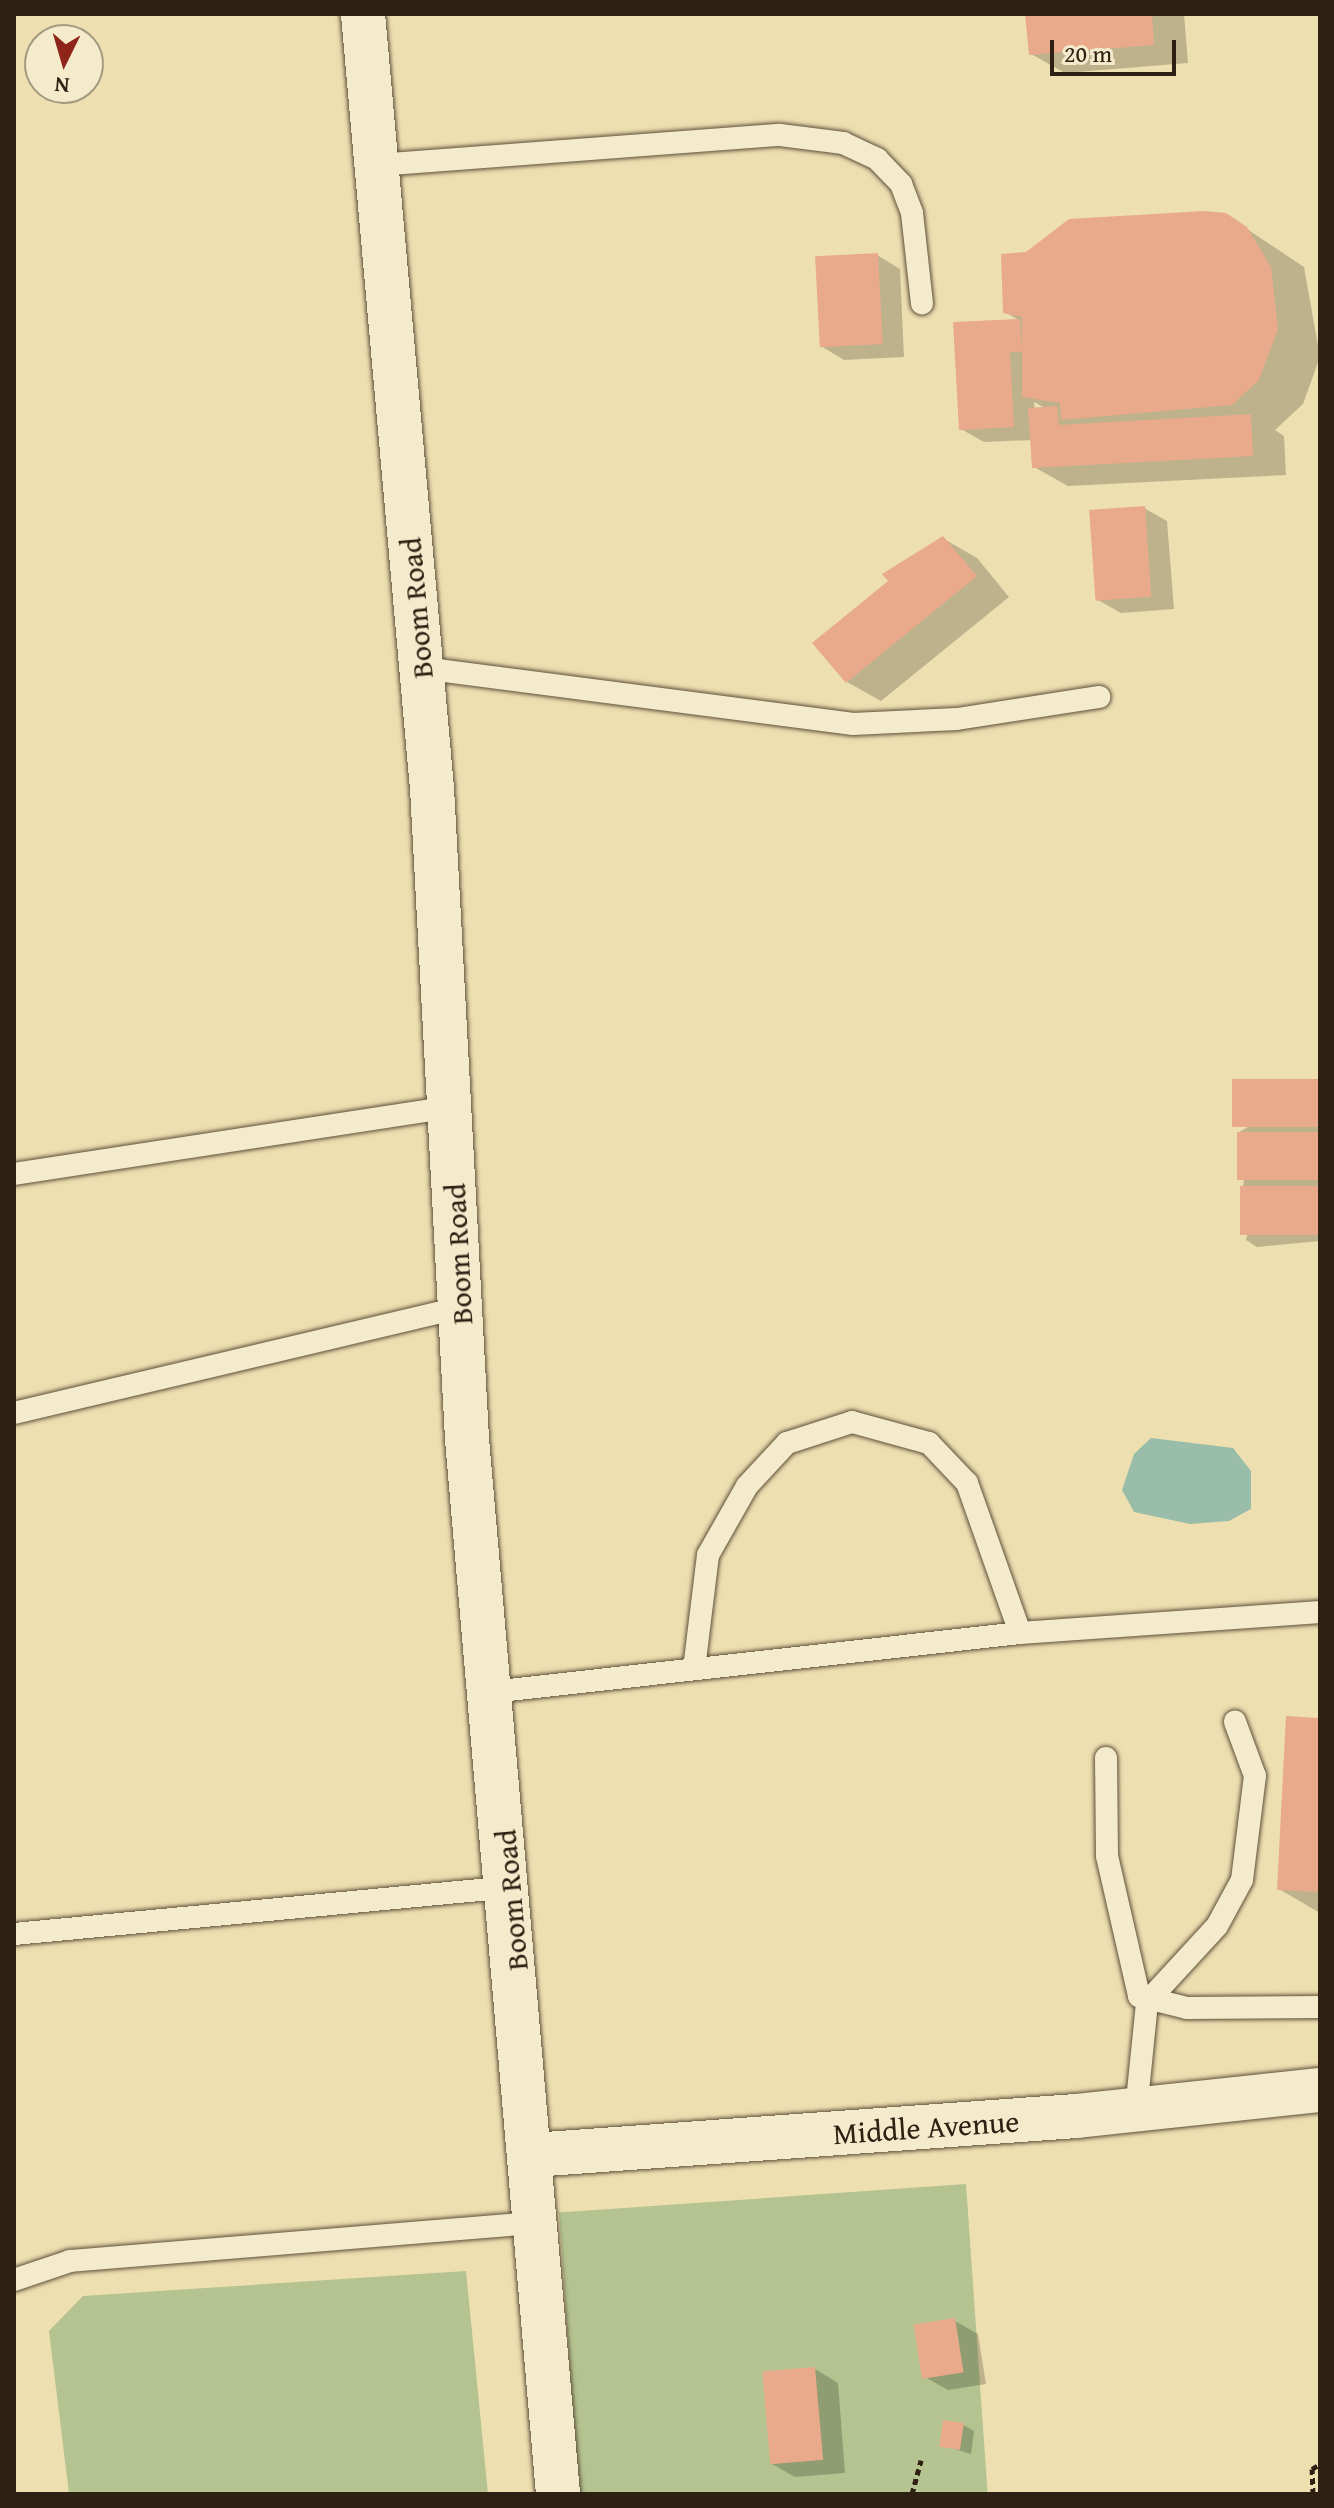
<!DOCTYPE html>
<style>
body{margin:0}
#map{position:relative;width:1334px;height:2508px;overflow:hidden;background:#eedfb1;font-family:"Gentium Book Plus",serif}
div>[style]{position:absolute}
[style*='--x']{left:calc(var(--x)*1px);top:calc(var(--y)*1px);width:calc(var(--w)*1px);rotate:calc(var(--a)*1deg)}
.green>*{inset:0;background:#b4c38f;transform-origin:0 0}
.water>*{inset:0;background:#9abda9}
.shadow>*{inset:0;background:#0003}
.building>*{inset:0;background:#e8aa8b;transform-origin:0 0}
.path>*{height:5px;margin-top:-2.5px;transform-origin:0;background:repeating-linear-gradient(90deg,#2e2113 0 6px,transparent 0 10px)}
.roads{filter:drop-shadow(0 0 2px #5e503a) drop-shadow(0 0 2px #5e503a)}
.lane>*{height:22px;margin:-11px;padding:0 11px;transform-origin:11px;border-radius:11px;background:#f4eacc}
.street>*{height:44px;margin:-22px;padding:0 22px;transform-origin:22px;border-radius:22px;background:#f4eacc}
span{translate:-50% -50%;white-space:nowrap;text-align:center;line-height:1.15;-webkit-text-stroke:6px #f4eacc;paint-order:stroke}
.street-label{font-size:30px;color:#2e2113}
.frame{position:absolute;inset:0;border:16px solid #2e2113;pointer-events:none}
.north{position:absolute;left:24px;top:24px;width:80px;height:80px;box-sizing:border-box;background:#f4eacc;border:2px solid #a59a82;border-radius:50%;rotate:185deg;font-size:22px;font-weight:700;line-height:32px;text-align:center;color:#2e2113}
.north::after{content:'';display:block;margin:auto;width:28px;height:36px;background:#8f2418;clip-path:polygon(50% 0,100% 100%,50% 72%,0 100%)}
.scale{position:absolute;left:1050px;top:40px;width:126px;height:36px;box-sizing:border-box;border:4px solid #2e2113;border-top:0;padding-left:10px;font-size:24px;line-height:28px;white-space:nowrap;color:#2e2113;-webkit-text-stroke:6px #f4eacc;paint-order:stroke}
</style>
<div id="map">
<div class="green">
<i style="left:966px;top:2184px;width:311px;height:408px;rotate:86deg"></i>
<i style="clip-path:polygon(466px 2271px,488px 2494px,69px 2494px,49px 2331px,83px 2296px)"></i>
</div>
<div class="water">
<i style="clip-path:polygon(1151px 1438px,1233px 1448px,1251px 1471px,1251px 1509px,1229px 1521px,1190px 1524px,1134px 1512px,1122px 1490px,1134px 1454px)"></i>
</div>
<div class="shadow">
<i style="clip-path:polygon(1027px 14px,1184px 14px,1188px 63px,1065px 73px,1031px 54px)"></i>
<i style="clip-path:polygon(evenodd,1226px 215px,1304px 267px,1320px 357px,1303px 404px,1275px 430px,1284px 436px,1286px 475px,1068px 486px,1034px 467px,1032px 440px,984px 442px,961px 429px,955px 324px,1020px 321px,1005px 312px,1026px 253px,1226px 215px,1034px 402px,1047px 409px,1035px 410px,1034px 402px)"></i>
<i style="clip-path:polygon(877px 255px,900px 269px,904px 357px,844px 360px,821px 346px)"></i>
<i style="clip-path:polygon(1144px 508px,1167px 521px,1174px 609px,1121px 613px,1098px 600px)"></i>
<i style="clip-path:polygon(944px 539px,977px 558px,1009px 597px,881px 701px,847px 682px,891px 582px,885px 574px)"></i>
<i style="clip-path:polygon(1320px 1081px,1320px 1241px,1257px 1247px,1246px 1240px,1257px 1194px,1243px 1186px,1250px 1140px,1238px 1133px)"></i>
<i style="clip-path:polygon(1318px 1720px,1320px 1721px,1320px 1913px,1279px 1889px)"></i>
<i style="clip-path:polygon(955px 2321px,978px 2334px,986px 2384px,948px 2390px,925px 2377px)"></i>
<i style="clip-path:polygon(815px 2369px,838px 2383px,845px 2473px,795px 2477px,772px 2464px)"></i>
<i style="clip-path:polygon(963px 2425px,974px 2431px,971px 2454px,942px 2445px)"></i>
</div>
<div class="building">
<i style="clip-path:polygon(1025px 14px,1152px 14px,1154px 45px,1029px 55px)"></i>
<i style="clip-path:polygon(1204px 211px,1226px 213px,1247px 227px,1271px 267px,1278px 329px,1259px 380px,1232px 405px,1061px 420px,1060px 403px,1022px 397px,1022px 317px,1003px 313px,1001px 254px,1026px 252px,1069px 219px)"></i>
<i style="left:878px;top:253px;width:91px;height:63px;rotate:87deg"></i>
<i style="clip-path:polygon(1020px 319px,1022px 352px,1010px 352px,1014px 427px,959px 430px,953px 322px)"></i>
<i style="clip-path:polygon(1057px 406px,1059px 425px,1251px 414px,1253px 456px,1032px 468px,1028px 408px)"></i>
<i style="left:1145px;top:506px;width:91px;height:56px;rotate:86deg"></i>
<i style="clip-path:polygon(943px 536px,977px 576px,846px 683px,812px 643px,888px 581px,882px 574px)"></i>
<i style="left:1320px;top:1079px;width:48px;height:88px;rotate:90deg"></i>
<i style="left:1320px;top:1132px;width:48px;height:83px;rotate:90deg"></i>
<i style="left:1320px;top:1186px;width:49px;height:80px;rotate:90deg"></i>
<i style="clip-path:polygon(1286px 1716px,1318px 1718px,1320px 1892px,1277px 1890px)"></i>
<i style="left:955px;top:2318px;width:55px;height:42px;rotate:81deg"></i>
<i style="left:815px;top:2367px;width:93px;height:53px;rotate:85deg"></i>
<i style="left:943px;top:2420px;width:21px;height:27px;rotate:8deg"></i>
</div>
<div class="path">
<i style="--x:912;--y:2494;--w:35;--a:-75"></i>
<i style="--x:1313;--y:2494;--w:25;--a:-92"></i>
<i style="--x:1312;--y:2469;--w:9;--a:-32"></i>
</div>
<div class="roads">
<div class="lane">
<i style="--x:377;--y:165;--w:404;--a:-4.3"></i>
<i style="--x:780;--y:135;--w:64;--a:7.2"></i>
<i style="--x:843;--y:143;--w:38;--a:25"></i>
<i style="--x:877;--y:159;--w:35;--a:46"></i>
<i style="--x:901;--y:184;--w:31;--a:69"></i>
<i style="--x:912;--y:213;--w:91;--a:83.7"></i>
<i style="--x:422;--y:668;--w:435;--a:7.4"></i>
<i style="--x:853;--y:724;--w:104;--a:-2.8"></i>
<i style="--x:957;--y:719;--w:144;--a:-8.8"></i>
<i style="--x:14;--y:1174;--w:442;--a:-8.7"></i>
<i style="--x:14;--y:1413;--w:459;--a:-13.3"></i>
<i style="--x:694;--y:1669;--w:115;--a:-83"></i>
<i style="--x:708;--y:1555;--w:79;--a:-60.5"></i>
<i style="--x:747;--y:1486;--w:59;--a:-47.1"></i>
<i style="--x:787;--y:1443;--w:68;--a:-17.9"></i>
<i style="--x:852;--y:1422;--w:80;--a:15.3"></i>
<i style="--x:929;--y:1443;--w:55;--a:46.5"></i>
<i style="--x:967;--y:1483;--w:159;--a:70.5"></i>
<i style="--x:491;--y:1692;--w:532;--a:-6.36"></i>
<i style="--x:1020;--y:1633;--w:301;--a:-4"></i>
<i style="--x:1106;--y:1758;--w:98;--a:89.4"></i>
<i style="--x:1107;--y:1856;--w:144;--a:77.1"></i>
<i style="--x:1139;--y:1996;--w:49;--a:14"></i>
<i style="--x:1187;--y:2008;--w:133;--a:-0.4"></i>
<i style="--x:14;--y:1934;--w:498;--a:-5.4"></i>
<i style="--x:1136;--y:2111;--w:110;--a:-84.2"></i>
<i style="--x:1147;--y:2002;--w:103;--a:-47.4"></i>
<i style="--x:1217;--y:1926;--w:52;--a:-61.5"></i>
<i style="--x:1242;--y:1880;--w:105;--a:-82.9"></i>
<i style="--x:1255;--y:1776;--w:58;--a:-110.3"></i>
<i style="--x:14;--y:2280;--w:59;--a:-18.7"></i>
<i style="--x:70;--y:2261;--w:469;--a:-4.7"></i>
</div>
<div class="street">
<i style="--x:363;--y:14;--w:777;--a:84.91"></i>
<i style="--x:432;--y:788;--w:652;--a:86.92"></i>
<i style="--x:467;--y:1439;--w:1059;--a:85.07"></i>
<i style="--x:532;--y:2155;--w:545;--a:-4.1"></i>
<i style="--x:1076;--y:2116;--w:245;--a:-6.1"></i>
</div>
</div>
<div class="street-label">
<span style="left:416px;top:608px;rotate:-95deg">Boom Road</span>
<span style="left:458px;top:1254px;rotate:-93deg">Boom Road</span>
<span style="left:511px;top:1900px;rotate:-95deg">Boom Road</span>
<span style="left:926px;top:2127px;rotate:-4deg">Middle Avenue</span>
</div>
<div class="frame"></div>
<div class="north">N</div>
<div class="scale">20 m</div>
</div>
